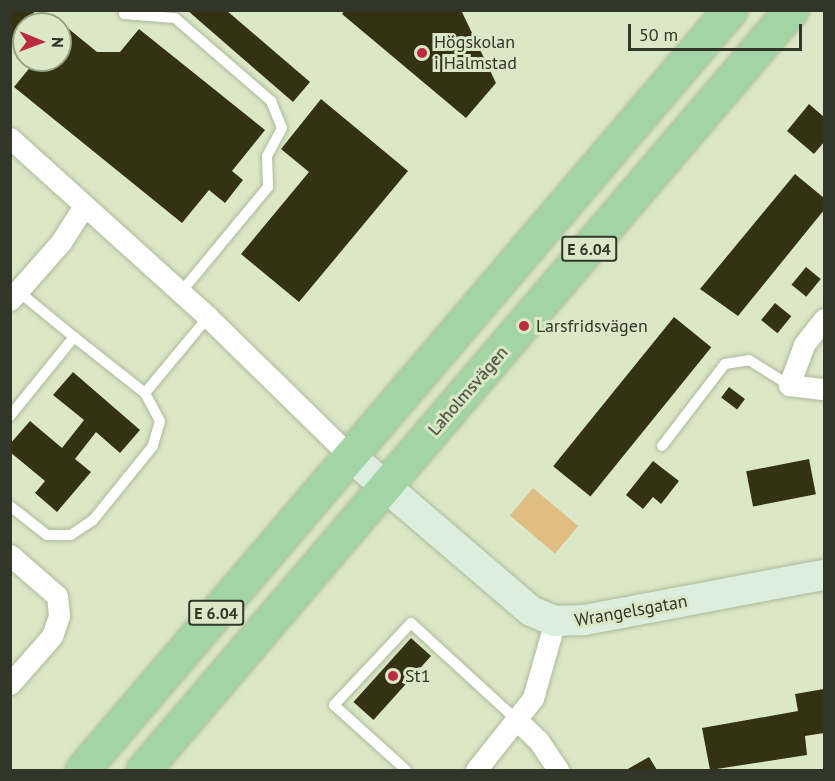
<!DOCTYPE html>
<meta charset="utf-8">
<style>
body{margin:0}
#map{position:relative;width:835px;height:781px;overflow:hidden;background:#dbe8c7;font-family:"PT Sans",sans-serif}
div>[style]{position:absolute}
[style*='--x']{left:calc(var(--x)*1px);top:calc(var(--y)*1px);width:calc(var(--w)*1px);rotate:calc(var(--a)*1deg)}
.green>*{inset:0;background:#e0be81;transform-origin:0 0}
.building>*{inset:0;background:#353214;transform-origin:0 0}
.roads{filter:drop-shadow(0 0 2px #adba9a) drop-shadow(0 0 2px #adba9a)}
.service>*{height:10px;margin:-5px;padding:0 5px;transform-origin:5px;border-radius:5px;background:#fff}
.minor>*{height:21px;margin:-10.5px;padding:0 10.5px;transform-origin:10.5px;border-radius:10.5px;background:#fff}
.secondary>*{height:30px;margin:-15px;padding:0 15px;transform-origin:15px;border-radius:15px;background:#dcefde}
.trunk>*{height:33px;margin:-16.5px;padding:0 16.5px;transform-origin:16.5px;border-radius:16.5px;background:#a2d4a6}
.dots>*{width:16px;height:16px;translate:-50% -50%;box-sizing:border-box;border:3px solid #dbe8c7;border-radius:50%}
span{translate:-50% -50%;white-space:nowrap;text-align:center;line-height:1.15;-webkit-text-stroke:6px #dbe8c7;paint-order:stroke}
.shield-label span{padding:2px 4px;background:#dbe8c7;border:2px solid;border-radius:4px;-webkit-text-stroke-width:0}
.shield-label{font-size:16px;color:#313629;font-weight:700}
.poi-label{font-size:18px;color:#313629}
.left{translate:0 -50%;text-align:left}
.street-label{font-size:18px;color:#313629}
.frame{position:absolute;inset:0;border:12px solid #313629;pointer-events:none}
.north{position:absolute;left:12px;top:12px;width:60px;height:60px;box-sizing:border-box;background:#dbe8c7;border:2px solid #97a188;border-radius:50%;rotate:91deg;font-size:16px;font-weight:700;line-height:24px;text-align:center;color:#313629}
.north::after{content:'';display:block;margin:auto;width:21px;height:27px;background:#bb2a42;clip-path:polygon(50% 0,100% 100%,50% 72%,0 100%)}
.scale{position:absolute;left:628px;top:24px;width:174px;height:27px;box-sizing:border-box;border:3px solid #313629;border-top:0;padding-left:8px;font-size:18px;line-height:21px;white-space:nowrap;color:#313629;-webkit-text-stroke:4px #dbe8c7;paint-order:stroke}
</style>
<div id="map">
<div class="green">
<i style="left:533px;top:488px;width:59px;height:36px;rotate:40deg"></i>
</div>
<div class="building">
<i style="clip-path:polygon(10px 10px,36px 10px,10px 42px)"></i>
<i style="clip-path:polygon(187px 10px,226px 10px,310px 82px,293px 102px)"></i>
<i style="clip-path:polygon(345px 10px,461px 10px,496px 83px,466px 118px,342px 14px)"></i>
<i style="clip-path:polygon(64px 25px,97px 52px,120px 52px,139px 29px,265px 130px,232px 171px,243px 180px,225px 203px,209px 190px,182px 223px,14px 87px,36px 60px,60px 60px,60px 30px)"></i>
<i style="clip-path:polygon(321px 99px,408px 171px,299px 302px,241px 254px,309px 172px,281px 149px)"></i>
<i style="clip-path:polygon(809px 104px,824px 117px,824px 142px,814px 154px,787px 131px)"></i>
<i style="clip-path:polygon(795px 174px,824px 198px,824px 210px,738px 316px,700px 289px)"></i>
<i style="left:806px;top:267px;width:19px;height:23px;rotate:39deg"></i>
<i style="left:775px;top:303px;width:21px;height:22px;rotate:39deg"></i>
<i style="left:674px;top:317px;width:48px;height:192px;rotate:39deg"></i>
<i style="clip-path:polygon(73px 372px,140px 430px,120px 453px,96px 432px,75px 459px,91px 472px,57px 512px,35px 493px,45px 481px,10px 452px,10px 444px,30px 421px,62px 448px,84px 420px,53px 395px)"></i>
<i style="left:729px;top:387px;width:20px;height:13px;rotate:37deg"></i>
<i style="left:809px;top:459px;width:36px;height:64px;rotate:79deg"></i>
<i style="clip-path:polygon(653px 461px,679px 481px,661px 504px,653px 497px,643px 509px,626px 495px)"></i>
<i style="left:411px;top:638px;width:27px;height:86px;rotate:42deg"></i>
<i style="clip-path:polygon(824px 689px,824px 733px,805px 736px,807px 755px,710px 770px,702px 728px,798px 711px,795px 694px)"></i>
<i style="clip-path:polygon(649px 757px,657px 770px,626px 770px)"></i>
</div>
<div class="roads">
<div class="service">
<i style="--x:124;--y:14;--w:51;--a:4.5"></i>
<i style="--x:175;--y:18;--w:127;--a:40.8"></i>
<i style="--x:271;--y:101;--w:29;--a:68"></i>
<i style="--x:282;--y:128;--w:32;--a:118"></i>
<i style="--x:267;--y:156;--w:31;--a:88"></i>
<i style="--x:268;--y:187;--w:136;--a:129.6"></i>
<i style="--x:18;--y:291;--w:72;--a:39.4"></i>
<i style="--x:145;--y:393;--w:99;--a:-50.3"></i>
<i style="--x:10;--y:416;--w:102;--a:-51"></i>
<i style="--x:74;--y:337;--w:90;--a:38.3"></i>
<i style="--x:145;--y:393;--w:32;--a:62"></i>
<i style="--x:160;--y:421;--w:26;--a:106"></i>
<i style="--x:153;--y:446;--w:95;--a:129"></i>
<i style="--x:93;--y:520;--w:27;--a:146"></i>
<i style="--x:71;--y:535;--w:24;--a:180"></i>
<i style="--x:47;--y:535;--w:47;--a:-141.9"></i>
<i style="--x:662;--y:446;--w:103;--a:-52.5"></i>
<i style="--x:725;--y:364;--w:24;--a:-9"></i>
<i style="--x:749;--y:360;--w:47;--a:32"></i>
<i style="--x:406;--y:770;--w:97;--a:-137.9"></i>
<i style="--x:334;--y:705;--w:112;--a:-46.8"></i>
<i style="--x:411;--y:623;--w:145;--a:42.5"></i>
</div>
<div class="minor">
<i style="--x:10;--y:138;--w:267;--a:42.1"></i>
<i style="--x:208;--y:317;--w:199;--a:44.4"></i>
<i style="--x:10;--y:300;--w:77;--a:-48.7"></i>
<i style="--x:61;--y:242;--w:43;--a:-57.4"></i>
<i style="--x:824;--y:319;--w:33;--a:128"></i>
<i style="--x:804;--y:345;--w:43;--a:110.6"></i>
<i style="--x:789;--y:385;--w:35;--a:7"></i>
<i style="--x:10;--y:555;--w:62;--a:41.1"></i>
<i style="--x:57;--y:596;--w:20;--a:84"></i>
<i style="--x:59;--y:616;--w:21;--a:109"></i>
<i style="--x:52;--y:636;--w:64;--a:131.2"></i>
<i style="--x:518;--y:721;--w:28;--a:44"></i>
<i style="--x:538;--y:740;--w:36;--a:56"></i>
<i style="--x:476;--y:770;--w:92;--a:-51.6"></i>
<i style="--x:533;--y:698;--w:80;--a:-74.1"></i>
</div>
<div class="secondary">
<i style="--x:350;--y:456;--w:238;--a:40.6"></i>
<i style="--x:531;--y:611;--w:26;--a:23"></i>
<i style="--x:555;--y:621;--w:30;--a:-2"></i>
<i style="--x:585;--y:620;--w:243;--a:-10.7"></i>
</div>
<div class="trunk">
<i style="--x:82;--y:770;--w:999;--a:-49.55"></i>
<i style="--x:143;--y:770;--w:999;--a:-49.55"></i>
</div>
</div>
<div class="dots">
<i style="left:422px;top:53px;background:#bb2a42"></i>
<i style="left:524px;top:326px;background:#bb2a42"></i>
<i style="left:393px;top:676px;background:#bb2a42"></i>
</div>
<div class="shield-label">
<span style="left:589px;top:249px">E 6.04</span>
<span style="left:216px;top:613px">E 6.04</span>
</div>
<div class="poi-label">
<span class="left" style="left:434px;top:53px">Högskolan<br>i Halmstad</span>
<span class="left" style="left:536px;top:326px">Larsfridsvägen</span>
<span class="left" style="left:405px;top:676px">St1</span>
</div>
<div class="street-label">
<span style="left:468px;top:391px;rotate:-49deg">Laholmsvägen</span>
<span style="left:631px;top:611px;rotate:-10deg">Wrangelsgatan</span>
</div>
<div class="frame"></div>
<div class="north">N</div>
<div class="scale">50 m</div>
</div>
